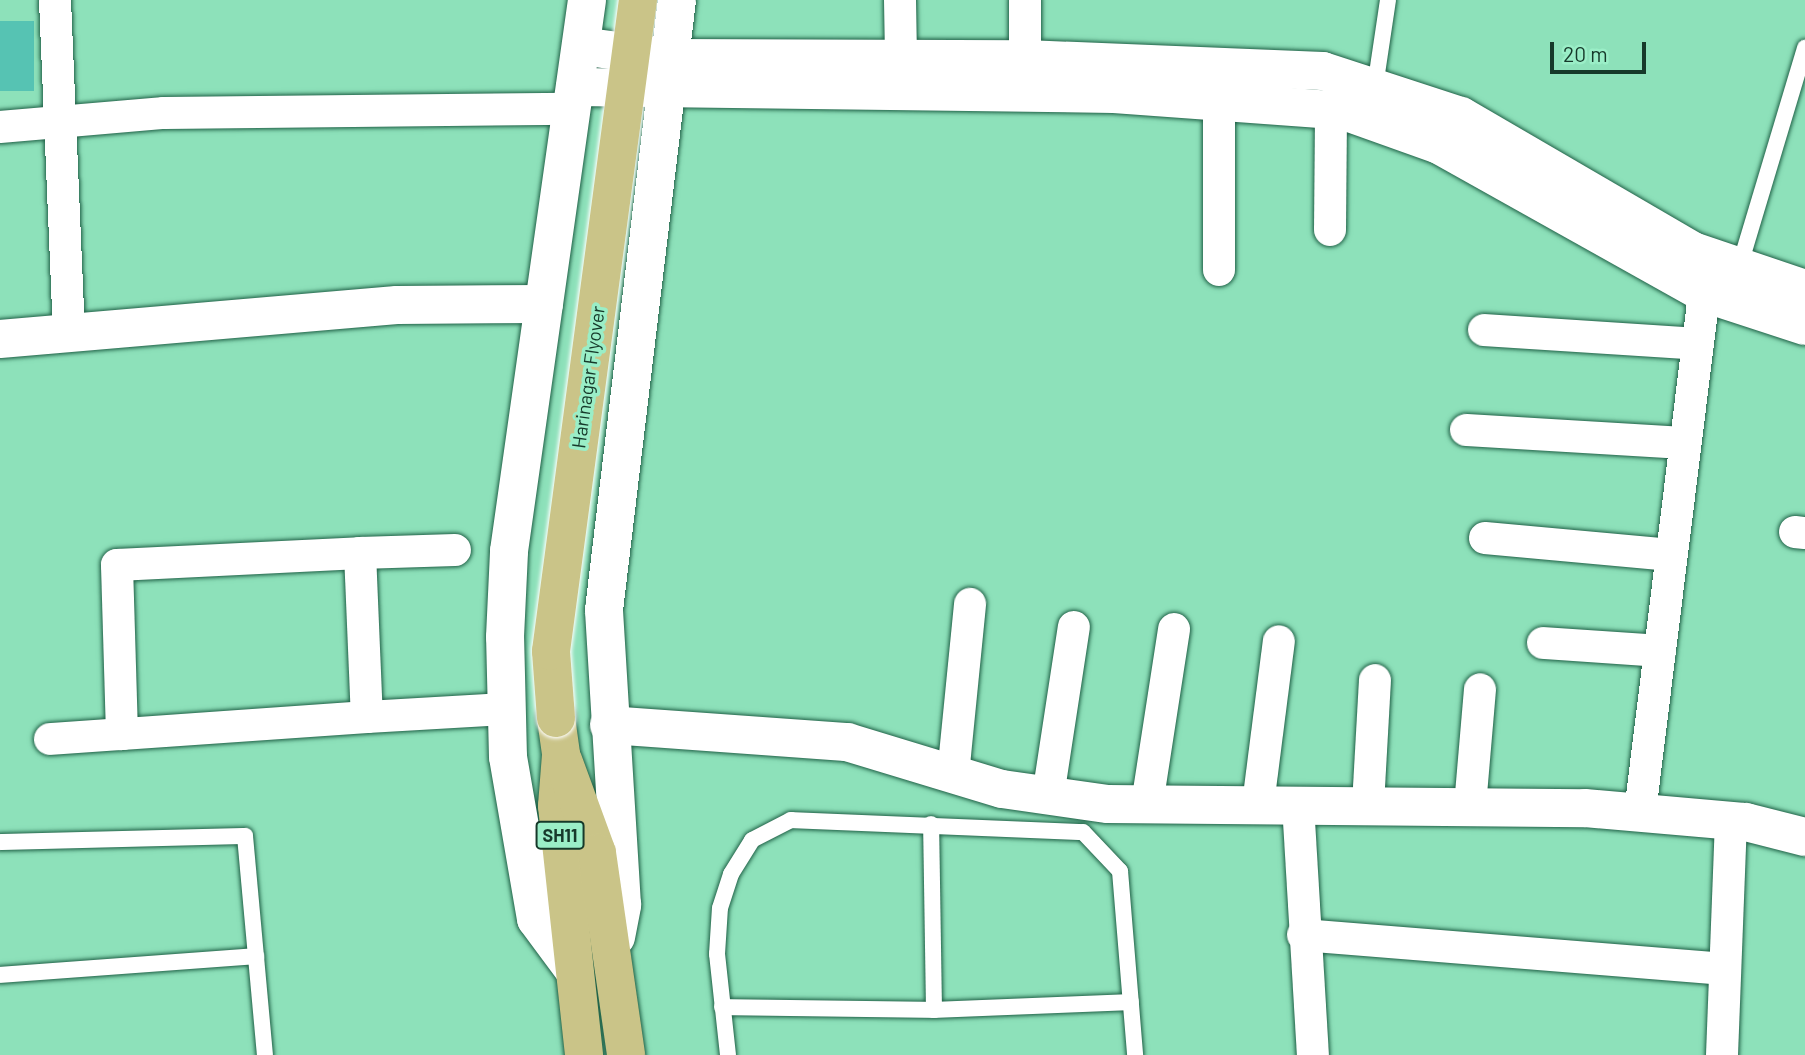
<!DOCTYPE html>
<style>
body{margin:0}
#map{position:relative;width:1805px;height:1055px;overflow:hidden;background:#8de1ba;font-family:Barlow,sans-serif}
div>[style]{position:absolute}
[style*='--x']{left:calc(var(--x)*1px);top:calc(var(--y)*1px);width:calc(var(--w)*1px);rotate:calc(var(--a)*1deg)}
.building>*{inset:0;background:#56c3b3;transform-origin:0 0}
.roads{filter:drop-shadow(0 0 2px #206147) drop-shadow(0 0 2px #206147)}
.service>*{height:16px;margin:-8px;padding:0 8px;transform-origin:8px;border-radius:8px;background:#fff}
.minor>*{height:32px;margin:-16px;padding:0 16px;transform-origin:16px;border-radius:16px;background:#fff}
.tertiary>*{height:38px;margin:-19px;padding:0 19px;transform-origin:19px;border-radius:19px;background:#fff}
.primary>*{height:38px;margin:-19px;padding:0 19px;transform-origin:19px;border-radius:19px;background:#cac488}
.bridges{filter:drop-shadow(0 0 2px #fff) drop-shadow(0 0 2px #fff)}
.primary-bridge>*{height:38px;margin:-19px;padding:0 19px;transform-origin:19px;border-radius:19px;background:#cac488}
span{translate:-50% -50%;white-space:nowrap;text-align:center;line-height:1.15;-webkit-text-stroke:7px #9aeec7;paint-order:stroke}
.shield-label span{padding:2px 5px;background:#9aeec7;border:2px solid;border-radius:5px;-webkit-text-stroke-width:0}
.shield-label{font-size:18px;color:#16392a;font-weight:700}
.street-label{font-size:19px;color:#16392a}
.scale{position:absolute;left:1550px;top:42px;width:96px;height:32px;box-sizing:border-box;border:4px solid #16392a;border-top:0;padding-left:9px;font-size:21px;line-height:24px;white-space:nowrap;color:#16392a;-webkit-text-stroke:5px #9aeec7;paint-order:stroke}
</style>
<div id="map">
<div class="building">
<i style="left:0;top:21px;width:34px;height:70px"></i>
</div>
<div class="roads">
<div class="service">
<i style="--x:1375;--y:87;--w:88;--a:-81.5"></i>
<i style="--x:1739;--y:268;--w:230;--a:-73.3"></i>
<i style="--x:0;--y:842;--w:245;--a:-1.4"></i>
<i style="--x:245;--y:836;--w:220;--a:84.8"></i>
<i style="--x:0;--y:975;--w:257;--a:-4.2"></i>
<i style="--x:722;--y:1007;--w:212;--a:0.8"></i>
<i style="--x:934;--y:1010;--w:186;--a:-90.9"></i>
<i style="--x:934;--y:1010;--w:197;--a:-2.3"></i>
<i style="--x:728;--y:1055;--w:102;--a:-96.2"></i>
<i style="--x:717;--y:954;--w:46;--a:-86.3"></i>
<i style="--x:720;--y:908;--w:36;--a:-72"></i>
<i style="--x:731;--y:874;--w:40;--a:-58"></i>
<i style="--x:752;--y:840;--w:44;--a:-27.1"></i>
<i style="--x:791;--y:820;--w:292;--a:2.4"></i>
<i style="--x:1083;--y:832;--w:54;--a:46.5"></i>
<i style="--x:1120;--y:871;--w:185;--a:85.3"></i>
</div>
<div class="minor">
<i style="--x:55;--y:0;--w:333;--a:87.6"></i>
<i style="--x:900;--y:0;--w:59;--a:89"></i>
<i style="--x:1025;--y:0;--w:59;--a:90"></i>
<i style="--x:0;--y:127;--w:165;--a:-4.9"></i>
<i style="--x:164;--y:113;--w:408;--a:-0.6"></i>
<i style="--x:1330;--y:230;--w:121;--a:-89.5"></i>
<i style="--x:1219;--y:270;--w:170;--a:-90"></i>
<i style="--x:1484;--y:330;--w:214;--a:3.7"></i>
<i style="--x:1466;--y:430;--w:219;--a:3.4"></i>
<i style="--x:1795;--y:532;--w:10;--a:6"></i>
<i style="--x:1485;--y:538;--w:187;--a:5.2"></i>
<i style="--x:360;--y:553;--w:164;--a:87.6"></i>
<i style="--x:367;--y:717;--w:246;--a:176"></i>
<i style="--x:122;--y:734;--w:169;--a:-91.7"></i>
<i style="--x:117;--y:565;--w:243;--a:-2.8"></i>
<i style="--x:360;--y:553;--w:95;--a:-1.8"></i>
<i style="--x:1543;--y:643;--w:117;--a:3.9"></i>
<i style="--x:367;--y:717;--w:138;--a:-3.3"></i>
<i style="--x:50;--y:739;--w:72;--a:-4"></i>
<i style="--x:953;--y:775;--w:172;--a:-84.3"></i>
<i style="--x:1048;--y:796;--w:171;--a:-81.3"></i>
<i style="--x:1147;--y:804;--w:177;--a:-81.2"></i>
<i style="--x:1258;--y:804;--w:164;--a:-82.7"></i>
<i style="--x:1298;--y:804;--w:251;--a:86.6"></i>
<i style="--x:1368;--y:805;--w:125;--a:-86.8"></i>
<i style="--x:1470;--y:806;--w:117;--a:-85.1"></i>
<i style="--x:1640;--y:812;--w:546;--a:-82.95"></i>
<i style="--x:1303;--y:935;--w:423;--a:4.6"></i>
<i style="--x:1722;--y:1055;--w:235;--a:-87.8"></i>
</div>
<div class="tertiary">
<i style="--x:581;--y:46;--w:89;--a:7.8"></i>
<i style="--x:669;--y:58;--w:356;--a:0.2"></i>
<i style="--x:1025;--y:59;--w:298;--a:2.3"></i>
<i style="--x:1323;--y:71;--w:145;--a:18.1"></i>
<i style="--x:1461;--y:116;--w:268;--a:30.2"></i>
<i style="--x:1693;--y:251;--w:118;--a:18.7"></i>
<i style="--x:575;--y:87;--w:539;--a:0.74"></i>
<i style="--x:1114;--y:94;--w:231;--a:4.2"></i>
<i style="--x:1344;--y:111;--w:101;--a:19.7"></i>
<i style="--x:1439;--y:145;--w:304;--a:29.2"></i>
<i style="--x:1704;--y:293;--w:106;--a:18.1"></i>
<i style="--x:0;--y:339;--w:398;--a:-4.9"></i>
<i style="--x:397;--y:305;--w:147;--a:-0.4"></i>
<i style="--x:609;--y:725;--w:239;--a:4.1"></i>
<i style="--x:847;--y:742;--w:162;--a:16.9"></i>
<i style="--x:1002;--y:789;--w:107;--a:8.1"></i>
<i style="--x:1108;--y:804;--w:477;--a:0.5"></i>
<i style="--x:1585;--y:808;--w:162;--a:5"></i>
<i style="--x:1746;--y:822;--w:61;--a:14.3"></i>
<i style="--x:616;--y:937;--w:33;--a:-79"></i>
<i style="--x:622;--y:905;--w:296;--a:-93.5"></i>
<i style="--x:604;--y:610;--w:614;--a:-83.18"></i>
<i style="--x:573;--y:969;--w:62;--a:-126.5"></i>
<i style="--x:536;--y:919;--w:164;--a:-99.8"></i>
<i style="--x:508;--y:757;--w:120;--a:-91.4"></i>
<i style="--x:505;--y:637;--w:86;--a:-87.3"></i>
<i style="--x:509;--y:551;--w:556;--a:-81.94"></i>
</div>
<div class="primary">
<i style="--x:556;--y:718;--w:37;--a:82"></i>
<i style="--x:561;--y:755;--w:51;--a:94.5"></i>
<i style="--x:557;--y:806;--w:250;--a:83.8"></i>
<i style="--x:563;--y:760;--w:99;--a:69.9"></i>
<i style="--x:597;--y:853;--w:204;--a:81.8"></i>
</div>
</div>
<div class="bridges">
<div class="primary-bridge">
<i style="--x:556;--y:718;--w:67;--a:-94.3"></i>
<i style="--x:551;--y:651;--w:657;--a:-82.39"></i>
</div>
</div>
<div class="shield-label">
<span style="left:560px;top:835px">SH11</span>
</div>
<div class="street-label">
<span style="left:588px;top:377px;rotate:-82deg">Harinagar Flyover</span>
</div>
<div class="scale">20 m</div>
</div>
